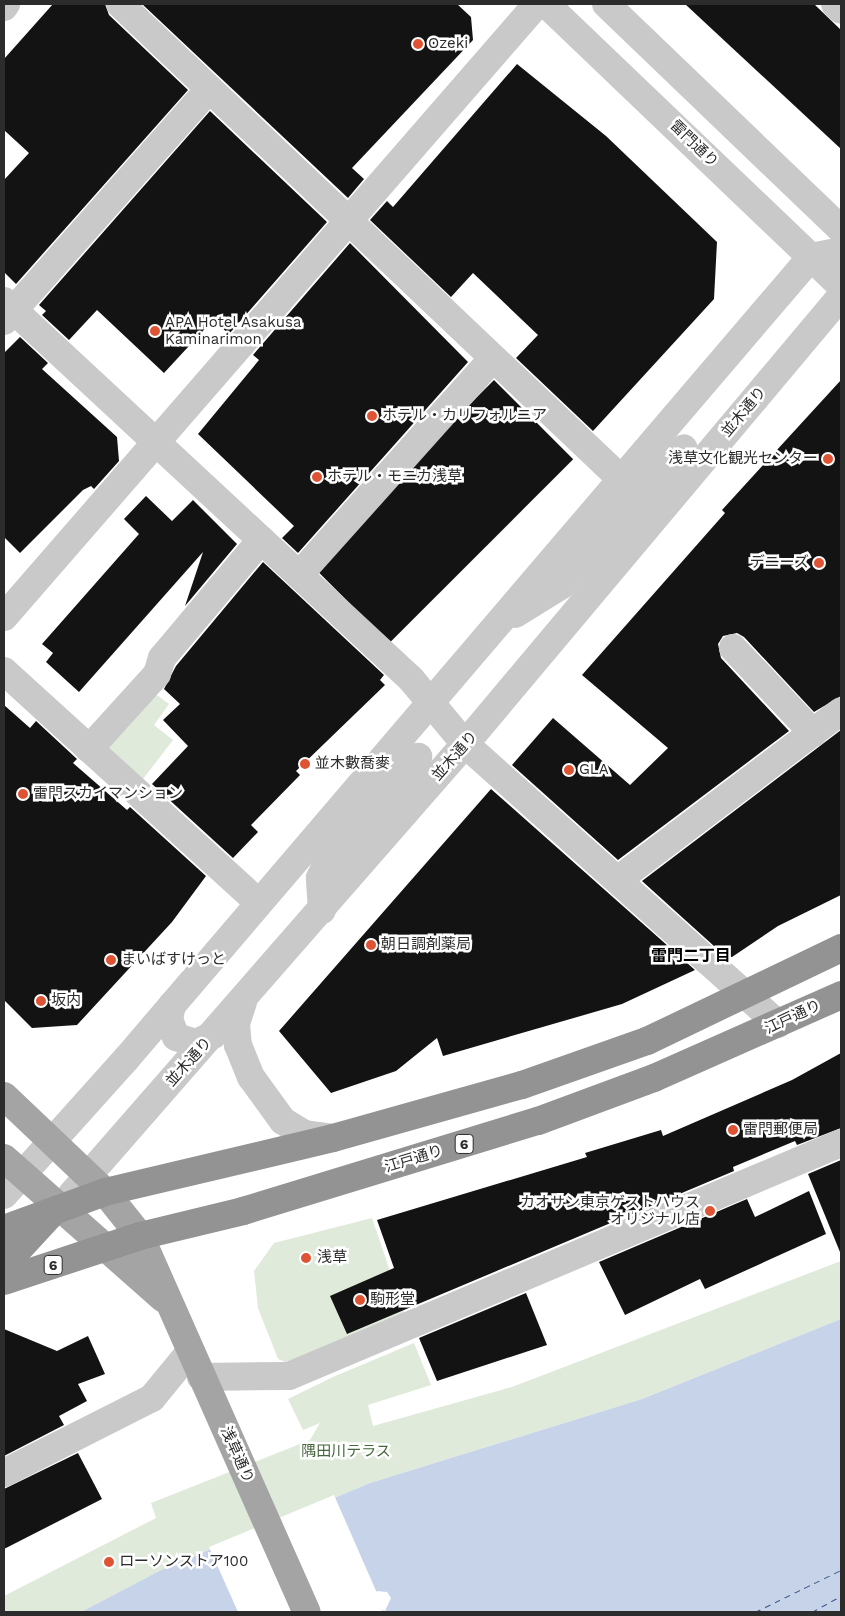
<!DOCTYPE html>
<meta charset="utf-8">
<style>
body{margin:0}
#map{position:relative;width:845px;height:1616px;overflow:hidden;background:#fff;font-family:"Work Sans","Noto Sans JP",sans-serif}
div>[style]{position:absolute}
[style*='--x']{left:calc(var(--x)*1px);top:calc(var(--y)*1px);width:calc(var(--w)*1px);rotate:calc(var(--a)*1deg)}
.green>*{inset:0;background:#dfeada}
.water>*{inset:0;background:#c7d3e9}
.pier>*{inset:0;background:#fff}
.ferry>*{height:1px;margin-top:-0.5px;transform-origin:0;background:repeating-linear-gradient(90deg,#3e598b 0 6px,transparent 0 11px)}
.building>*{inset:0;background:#131313;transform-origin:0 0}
.minor>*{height:28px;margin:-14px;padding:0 14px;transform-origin:14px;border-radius:14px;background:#c9c9c9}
.major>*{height:28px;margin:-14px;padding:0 14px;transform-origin:14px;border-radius:14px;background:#a4a4a4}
.highway>*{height:28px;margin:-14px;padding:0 14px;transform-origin:14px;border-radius:14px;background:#939393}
.dots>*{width:14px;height:14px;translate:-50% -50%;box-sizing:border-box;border:2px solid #fff;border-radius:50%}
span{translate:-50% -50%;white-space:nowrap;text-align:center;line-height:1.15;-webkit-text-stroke:5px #fff;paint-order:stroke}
.shield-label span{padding:1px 4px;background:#fff;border:1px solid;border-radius:4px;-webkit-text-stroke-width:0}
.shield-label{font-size:14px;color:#2c2c2c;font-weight:700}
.poi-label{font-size:15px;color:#2c2c2c}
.left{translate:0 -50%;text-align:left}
.right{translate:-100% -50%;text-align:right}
.street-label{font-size:15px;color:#2c2c2c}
.park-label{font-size:15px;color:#45663c}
.neighbourhood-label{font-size:16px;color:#000;font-weight:700}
.frame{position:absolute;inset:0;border:5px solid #2c2c2c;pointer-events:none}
</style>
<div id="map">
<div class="green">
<i style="clip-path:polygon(150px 690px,169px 704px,154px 725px,173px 740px,143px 779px,101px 743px)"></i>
<i style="clip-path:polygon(372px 1218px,407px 1321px,330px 1349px,285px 1362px,278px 1359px,258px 1308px,254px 1271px,274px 1243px)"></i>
<i style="clip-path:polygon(841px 1261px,841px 1319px,642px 1399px,370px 1483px,163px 1569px,81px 1612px,4px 1612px,4px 1596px,156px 1518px,151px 1503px,310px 1440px,320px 1423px,303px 1430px,288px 1399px,333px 1377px,414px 1343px,431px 1385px,368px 1405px,373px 1426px,512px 1387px)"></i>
</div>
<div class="water">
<i style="clip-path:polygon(evenodd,841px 1319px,841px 1612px,81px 1612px,163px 1569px,370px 1483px,642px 1399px,841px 1319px,377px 1591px,387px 1592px,391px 1598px,385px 1611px,370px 1605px,377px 1591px)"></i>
</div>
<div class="pier">
<i style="clip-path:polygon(334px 1495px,377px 1593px,372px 1604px,385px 1612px,238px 1612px,209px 1547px)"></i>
</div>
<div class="ferry">
<i style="--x:755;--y:1612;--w:96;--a:-26"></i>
<i style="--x:812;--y:1612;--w:33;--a:-29"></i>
</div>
<div class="building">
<i style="clip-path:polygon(53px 4px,105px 4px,109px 15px,188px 90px,16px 284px,4px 272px,4px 180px,29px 153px,4px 130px,4px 59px)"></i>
<i style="clip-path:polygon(142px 4px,457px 4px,471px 17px,473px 40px,352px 168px,364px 179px,348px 198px)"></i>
<i style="clip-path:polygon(685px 4px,814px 4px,841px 30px,841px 149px)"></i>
<i style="clip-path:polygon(517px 64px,606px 136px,717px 242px,714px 299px,593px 431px,516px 358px,538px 335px,473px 273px,451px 297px,370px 220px,387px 201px,393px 207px)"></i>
<i style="clip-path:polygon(210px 111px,327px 222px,229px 334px,213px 320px,164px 373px,97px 310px,69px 340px,42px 315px,46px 311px,39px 305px)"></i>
<i style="clip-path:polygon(350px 243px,468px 362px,298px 553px,282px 538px,294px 526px,198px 434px,259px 360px,253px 355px)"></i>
<i style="clip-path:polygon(20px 337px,48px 363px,42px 369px,117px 437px,119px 461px,94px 489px,91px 486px,83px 490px,20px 553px,4px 537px,4px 353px)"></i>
<i style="left:494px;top:380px;width:112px;height:260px;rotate:45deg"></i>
<i style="clip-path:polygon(841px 380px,841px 696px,814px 712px,744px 637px,737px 633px,723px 636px,718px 644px,721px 658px,789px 731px,618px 860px,512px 765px,553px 718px,630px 785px,668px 748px,582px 675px,725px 513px,722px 510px)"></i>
<i style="clip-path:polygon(146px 496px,172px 521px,193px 500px,237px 544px,185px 606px,203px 552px,79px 692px,46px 662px,53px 653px,42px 644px,139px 534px,124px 519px)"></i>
<i style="clip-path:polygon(263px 562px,384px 675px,380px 680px,385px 685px,296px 771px,300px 775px,251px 825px,258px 832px,233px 858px,152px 784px,188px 746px,163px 720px,180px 704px,164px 689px,176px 666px)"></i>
<i style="clip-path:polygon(4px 705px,30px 728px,36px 721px,77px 759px,73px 763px,127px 810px,130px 807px,206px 876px,172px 922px,77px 1025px,32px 1028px,4px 1000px)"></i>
<i style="clip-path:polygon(841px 730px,841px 895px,778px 926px,732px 957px,725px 956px,642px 881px)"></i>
<i style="clip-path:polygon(491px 789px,695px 970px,622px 1004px,443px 1056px,437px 1038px,396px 1071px,331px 1093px,279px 1031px)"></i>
<i style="clip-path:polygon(841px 1053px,841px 1128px,797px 1145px,795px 1141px,733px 1167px,734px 1171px,347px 1334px,330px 1296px,394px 1268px,377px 1220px,587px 1157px,585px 1153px,661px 1130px,663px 1136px,792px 1080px)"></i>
<i style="clip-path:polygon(841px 1160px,841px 1252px,840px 1252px,808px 1174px)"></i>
<i style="clip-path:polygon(809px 1191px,826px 1234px,705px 1289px,700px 1279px,625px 1315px,599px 1262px,747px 1199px,755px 1217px)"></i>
<i style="clip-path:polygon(526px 1293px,547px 1345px,437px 1381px,419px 1338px)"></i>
<i style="clip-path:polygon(4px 1329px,57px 1351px,88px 1336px,105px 1374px,78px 1384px,87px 1401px,59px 1416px,64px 1425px,4px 1456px)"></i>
<i style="clip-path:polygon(78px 1453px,102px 1499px,4px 1549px,4px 1489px)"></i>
</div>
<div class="minor">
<i style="--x:120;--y:4;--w:689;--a:43.47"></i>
<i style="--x:546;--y:4;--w:408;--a:43.7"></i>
<i style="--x:606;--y:4;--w:325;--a:43.8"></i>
<i style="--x:835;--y:4;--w:8;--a:45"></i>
<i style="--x:4;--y:7;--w:4;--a:-56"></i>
<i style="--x:4;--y:301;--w:555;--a:42.88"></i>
<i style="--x:411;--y:679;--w:85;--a:50.3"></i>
<i style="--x:465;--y:744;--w:420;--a:41.8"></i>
<i style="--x:4;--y:321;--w:310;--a:-48.5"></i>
<i style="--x:299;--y:575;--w:291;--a:-48.2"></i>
<i style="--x:515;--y:614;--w:55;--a:-31.7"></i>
<i style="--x:562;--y:585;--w:183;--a:-48.3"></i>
<i style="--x:4;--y:617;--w:812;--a:-48.99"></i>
<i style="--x:733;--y:648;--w:117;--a:46.7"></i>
<i style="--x:4;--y:671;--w:342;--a:42.3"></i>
<i style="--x:89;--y:749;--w:101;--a:-47.8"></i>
<i style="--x:157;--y:674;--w:17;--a:-73"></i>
<i style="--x:162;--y:658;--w:154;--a:-50"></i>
<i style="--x:619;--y:879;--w:278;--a:-37.1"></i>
<i style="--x:322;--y:910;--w:32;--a:-94"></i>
<i style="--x:320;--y:878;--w:19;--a:-65"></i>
<i style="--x:328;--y:861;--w:138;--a:-49.1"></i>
<i style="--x:243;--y:1002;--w:23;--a:108"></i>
<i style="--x:236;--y:1024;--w:21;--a:85"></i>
<i style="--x:238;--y:1045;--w:35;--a:68"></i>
<i style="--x:251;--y:1077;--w:54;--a:54"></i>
<i style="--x:283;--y:1121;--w:26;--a:31"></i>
<i style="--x:305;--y:1134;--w:28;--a:8"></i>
<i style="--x:172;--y:1005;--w:14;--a:102"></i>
<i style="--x:169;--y:1019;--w:19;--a:69"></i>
<i style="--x:176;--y:1037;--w:21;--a:17"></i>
<i style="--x:196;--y:1043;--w:19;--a:-25"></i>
<i style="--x:72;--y:1194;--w:597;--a:-48.87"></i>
<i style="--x:465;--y:744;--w:585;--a:-49.99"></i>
<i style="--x:4;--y:1195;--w:184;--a:-48.1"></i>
<i style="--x:127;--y:1058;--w:1053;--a:-49.5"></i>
<i style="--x:811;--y:257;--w:31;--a:-11"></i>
<i style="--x:201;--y:1377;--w:88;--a:-0.7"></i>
<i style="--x:289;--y:1376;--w:599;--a:-22.88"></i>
<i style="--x:4;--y:1473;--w:166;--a:-26.9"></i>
<i style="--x:152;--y:1398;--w:58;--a:-50.6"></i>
</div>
<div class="major">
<i style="--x:4;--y:1096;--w:139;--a:43.5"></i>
<i style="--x:105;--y:1192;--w:56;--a:51.5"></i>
<i style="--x:140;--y:1236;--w:411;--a:66.1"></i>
<i style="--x:4;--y:1158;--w:212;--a:41.4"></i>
</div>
<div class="highway">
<i style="--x:4;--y:1229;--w:108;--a:-20.1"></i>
<i style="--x:105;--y:1192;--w:234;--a:-13.3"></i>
<i style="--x:333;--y:1138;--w:196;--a:-15.7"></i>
<i style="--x:522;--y:1085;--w:133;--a:-19.4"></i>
<i style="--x:647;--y:1041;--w:215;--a:-25.6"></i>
<i style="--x:4;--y:1265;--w:71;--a:-47.3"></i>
<i style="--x:4;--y:1281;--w:143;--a:-18.3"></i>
<i style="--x:140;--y:1236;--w:106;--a:-13.6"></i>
<i style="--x:243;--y:1211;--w:308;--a:-17"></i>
<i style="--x:538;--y:1121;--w:124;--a:-20.3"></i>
<i style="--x:654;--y:1078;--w:205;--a:-23.9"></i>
</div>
<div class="dots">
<i style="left:418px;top:44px;background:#de5333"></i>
<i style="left:155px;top:331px;background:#de5333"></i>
<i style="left:372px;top:416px;background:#de5333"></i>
<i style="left:828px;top:459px;background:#de5333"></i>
<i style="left:317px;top:477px;background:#de5333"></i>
<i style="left:819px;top:563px;background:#de5333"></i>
<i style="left:305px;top:764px;background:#de5333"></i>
<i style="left:569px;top:770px;background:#de5333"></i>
<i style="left:23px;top:794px;background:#de5333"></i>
<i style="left:371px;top:945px;background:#de5333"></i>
<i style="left:111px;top:960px;background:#de5333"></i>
<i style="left:41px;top:1001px;background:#de5333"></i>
<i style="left:733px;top:1130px;background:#de5333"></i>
<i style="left:710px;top:1211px;background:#de5333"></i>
<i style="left:306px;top:1258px;background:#de5333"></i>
<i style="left:360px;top:1300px;background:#de5333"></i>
<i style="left:109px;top:1562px;background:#de5333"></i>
</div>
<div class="shield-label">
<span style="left:464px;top:1144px">6</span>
<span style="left:53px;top:1265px">6</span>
</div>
<div class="poi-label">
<span class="left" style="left:428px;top:44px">Ozeki</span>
<span class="left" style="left:165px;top:331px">APA Hotel Asakusa<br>Kaminarimon</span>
<span class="left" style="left:382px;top:416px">ホテル・カリフォルニア</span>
<span class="right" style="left:818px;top:459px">浅草文化観光センター</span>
<span class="left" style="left:327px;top:477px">ホテル・モニカ浅草</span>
<span class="right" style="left:809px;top:563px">デニーズ</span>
<span class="left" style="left:315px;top:764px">並木數喬麥</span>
<span class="left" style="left:579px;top:770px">GLA</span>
<span class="left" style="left:33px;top:794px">雷門スカイマンション</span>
<span class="left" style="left:381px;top:945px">朝日調剤薬局</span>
<span class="left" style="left:121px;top:960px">まいばすけっと</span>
<span class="left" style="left:51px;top:1001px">坂内</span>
<span class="left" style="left:743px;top:1130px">雷門郵便局</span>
<span class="right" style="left:700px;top:1211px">カオサン東京ゲストハウス<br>オリジナル店</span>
<span class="left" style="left:317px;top:1258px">浅草</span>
<span class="left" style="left:370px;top:1300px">駒形堂</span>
<span class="left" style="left:119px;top:1562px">ローソンストア100</span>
</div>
<div class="street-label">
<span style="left:694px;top:144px;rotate:44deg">雷門通り</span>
<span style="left:744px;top:412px;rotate:-50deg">並木通り</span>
<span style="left:455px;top:756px;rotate:-49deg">並木通り</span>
<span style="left:793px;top:1017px;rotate:-25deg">江戸通り</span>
<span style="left:189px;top:1062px;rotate:-48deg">並木通り</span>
<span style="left:414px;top:1159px;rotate:-17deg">江戸通り</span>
<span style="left:237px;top:1455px;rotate:66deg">浅草通り</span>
</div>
<div class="park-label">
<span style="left:346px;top:1452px">隅田川テラス</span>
</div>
<div class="neighbourhood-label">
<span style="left:691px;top:956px">雷門二丁目</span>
</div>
<div class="frame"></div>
</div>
